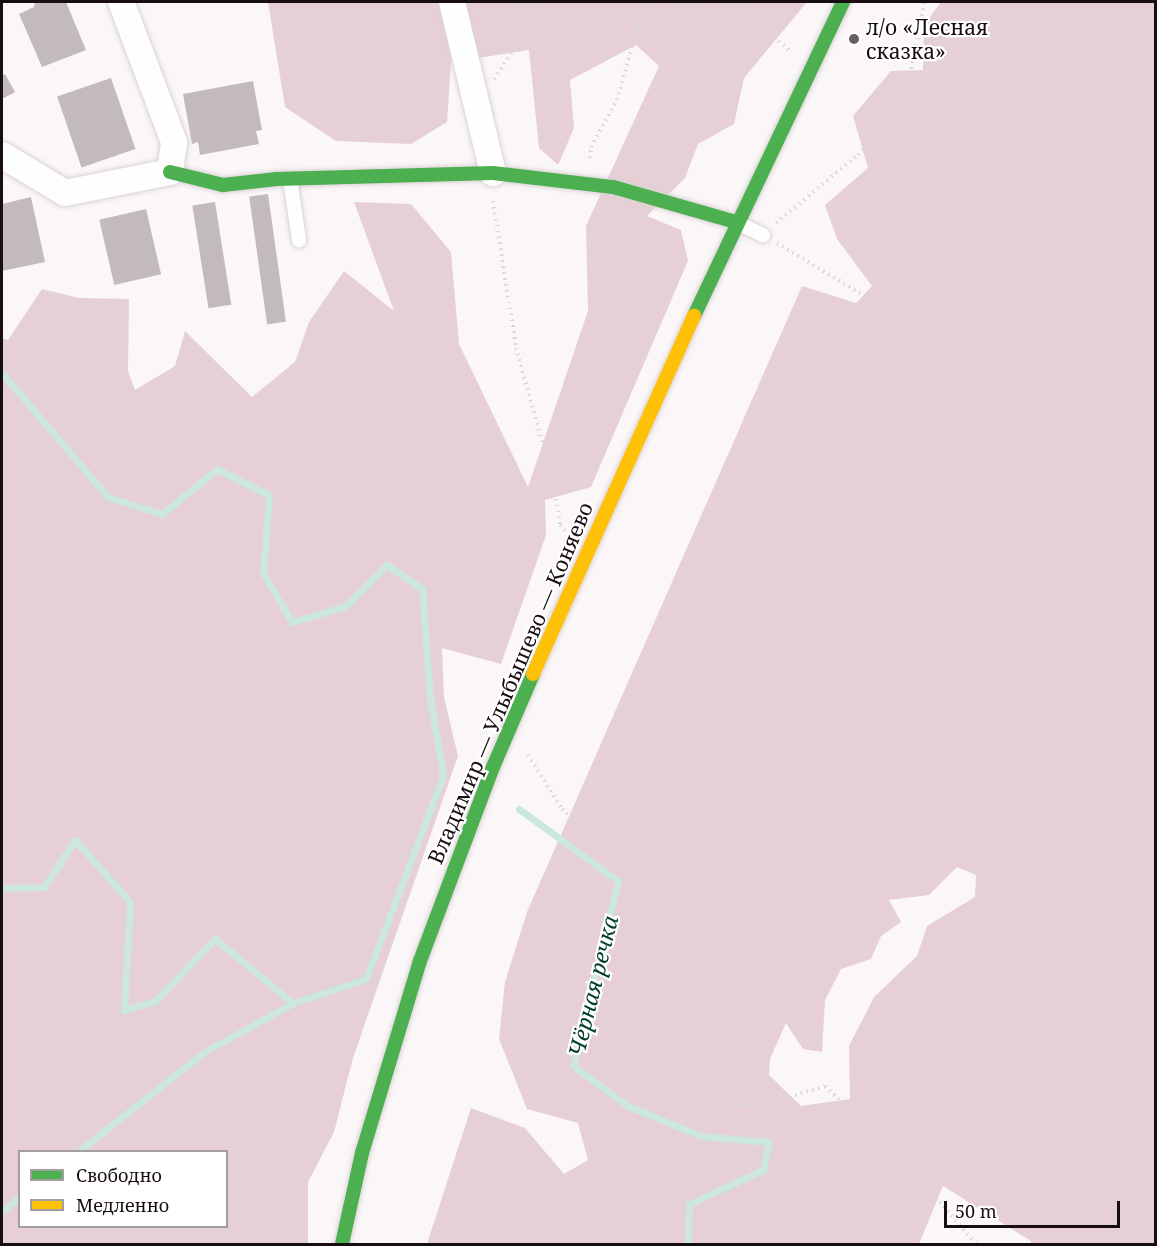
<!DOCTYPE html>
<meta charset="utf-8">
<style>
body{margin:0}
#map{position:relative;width:1157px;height:1246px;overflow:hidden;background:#fbf7f8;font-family:"Noto Serif",serif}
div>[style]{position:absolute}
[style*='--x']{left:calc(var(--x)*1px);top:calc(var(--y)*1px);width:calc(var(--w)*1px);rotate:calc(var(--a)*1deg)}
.forest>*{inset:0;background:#e6cfd5}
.stream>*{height:7px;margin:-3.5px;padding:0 3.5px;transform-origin:3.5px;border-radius:3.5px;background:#cce7dd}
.building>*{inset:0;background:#c2babd;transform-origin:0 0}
.path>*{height:4px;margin-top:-2px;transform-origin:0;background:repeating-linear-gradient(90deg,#d9d8d8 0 1.5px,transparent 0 6px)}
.roads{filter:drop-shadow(0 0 2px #dbd3d5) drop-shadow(0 0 2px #dbd3d5)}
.lane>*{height:14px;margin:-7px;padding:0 7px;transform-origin:7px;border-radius:7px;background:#fefefe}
.street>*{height:26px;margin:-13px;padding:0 13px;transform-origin:13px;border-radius:13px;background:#fefefe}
.fast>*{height:14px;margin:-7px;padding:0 7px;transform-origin:7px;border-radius:7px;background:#4caf50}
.slow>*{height:14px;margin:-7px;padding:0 7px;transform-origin:7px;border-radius:7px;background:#ffc107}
.dots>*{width:16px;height:16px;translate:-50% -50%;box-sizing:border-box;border:3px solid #fff;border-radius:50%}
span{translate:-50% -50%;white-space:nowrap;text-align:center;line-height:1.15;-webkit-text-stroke:4.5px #fff;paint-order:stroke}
.poi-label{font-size:21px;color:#180d10}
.left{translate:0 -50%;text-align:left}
.street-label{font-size:21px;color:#180d10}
.water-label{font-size:22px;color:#043e30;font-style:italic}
.frame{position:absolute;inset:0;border:3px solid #180d10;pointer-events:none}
.legend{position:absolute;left:18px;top:1150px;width:210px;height:78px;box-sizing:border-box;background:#fff;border:2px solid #a39e9f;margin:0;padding:8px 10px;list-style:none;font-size:18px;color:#180d10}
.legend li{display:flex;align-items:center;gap:12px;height:30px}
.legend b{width:30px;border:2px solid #a39e9f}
.scale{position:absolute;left:944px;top:1201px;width:176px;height:27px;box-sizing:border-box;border:3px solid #180d10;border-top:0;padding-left:8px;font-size:18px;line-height:21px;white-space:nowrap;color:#180d10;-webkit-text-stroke:4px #fff;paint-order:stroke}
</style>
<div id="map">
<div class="forest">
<i style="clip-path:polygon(evenodd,268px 2px,807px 2px,744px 78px,734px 124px,698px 144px,685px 178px,647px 216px,681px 230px,688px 261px,591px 487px,545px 500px,546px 535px,501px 664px,442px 648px,444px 697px,458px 756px,353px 1058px,334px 1132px,308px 1182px,308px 1244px,2px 1244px,2px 338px,8px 340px,42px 289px,79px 298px,129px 299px,128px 371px,135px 390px,175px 366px,185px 331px,252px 397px,295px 362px,309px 322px,344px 271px,394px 311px,354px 202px,411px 204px,451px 252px,459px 344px,528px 487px,588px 311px,586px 226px,659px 66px,636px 45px,570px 80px,574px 128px,558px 165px,539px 148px,529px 50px,451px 62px,447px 122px,411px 144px,336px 141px,285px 107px,268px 2px,20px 1152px,226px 1152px,226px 1226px,20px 1226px,20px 1152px)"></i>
<i style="clip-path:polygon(evenodd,941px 2px,1155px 2px,1155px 1244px,1031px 1244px,1031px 1241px,943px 1186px,919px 1244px,427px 1244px,471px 1108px,525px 1128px,564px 1174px,588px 1160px,578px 1123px,527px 1109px,499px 1039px,505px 982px,527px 912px,802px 286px,856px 303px,872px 286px,837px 239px,825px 205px,868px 168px,853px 116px,891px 71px,923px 70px,924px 25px,941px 2px,957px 867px,976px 875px,975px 897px,927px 926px,917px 956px,874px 997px,849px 1046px,850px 1099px,801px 1106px,769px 1075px,770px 1059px,786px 1023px,803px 1049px,822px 1052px,825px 1000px,841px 969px,871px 959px,881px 936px,901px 922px,889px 900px,929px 895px,957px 867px)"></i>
</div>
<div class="stream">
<i style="--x:2;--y:373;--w:163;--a:49.5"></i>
<i style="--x:108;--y:497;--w:57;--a:17.5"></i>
<i style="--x:162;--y:514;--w:71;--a:-39.3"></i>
<i style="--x:217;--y:469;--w:58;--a:26.6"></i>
<i style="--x:269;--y:495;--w:78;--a:94.4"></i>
<i style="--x:263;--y:573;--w:57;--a:59.4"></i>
<i style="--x:292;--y:622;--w:56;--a:-16.5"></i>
<i style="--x:346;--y:606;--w:58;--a:-45"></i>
<i style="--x:387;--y:565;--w:42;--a:34.4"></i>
<i style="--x:422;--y:589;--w:109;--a:85.8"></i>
<i style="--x:430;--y:698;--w:79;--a:80.5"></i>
<i style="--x:443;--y:776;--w:217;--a:110.8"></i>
<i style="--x:366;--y:979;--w:77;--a:161.8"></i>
<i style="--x:293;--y:1003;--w:101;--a:-140.6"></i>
<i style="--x:215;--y:939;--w:86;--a:134.1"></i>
<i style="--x:155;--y:1001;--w:32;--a:164"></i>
<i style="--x:124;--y:1010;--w:108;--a:-86.8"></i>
<i style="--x:130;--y:902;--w:83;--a:-131.6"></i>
<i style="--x:75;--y:840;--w:56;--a:123.4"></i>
<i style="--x:44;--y:887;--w:42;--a:178.6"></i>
<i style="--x:519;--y:809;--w:122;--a:36"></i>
<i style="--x:618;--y:881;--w:190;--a:103.7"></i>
<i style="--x:573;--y:1066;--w:68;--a:36"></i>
<i style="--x:628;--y:1106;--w:79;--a:22.3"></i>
<i style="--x:701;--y:1136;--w:68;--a:5"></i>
<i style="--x:769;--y:1142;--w:29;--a:102"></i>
<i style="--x:763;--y:1170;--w:81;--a:155.3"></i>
<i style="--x:689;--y:1204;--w:40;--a:91.4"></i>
<i style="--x:78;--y:1152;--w:161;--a:-38.4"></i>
<i style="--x:204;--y:1052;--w:102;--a:-28.8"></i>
<i style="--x:2;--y:1211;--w:23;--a:-38"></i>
</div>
<div class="building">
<i style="clip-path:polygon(35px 2px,66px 2px,86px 50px,42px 67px,19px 14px,34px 7px)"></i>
<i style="clip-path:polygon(5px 74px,15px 92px,2px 99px,2px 76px)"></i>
<i style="left:111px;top:78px;width:75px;height:57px;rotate:71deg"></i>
<i style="clip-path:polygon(253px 81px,262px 130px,256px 131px,259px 144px,200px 155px,198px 142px,192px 144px,183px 94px)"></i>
<i style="left:268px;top:194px;width:129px;height:19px;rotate:82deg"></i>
<i style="clip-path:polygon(31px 197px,45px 262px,2px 271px,2px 204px)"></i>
<i style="left:215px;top:202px;width:104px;height:23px;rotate:81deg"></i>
<i style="left:146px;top:209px;width:67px;height:48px;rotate:77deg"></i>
</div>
<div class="path">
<i style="--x:733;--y:2;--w:75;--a:40.7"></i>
<i style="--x:638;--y:28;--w:62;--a:-24.9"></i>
<i style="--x:494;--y:79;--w:51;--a:-56.9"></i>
<i style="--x:522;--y:36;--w:35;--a:-77"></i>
<i style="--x:590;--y:158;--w:11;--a:-85"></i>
<i style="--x:591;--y:147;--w:54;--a:-61"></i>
<i style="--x:617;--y:100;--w:102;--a:-74.1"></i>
<i style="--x:493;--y:201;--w:149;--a:81.1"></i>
<i style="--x:516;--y:348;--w:138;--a:74.5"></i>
<i style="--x:553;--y:481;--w:45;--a:81"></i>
<i style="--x:560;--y:525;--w:9;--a:49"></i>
<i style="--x:776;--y:223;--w:107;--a:-39.7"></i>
<i style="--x:858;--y:155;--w:69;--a:-48"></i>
<i style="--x:904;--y:104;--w:104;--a:-78.4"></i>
<i style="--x:777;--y:243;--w:143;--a:31.2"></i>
<i style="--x:899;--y:317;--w:195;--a:22"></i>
<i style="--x:1080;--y:390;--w:76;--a:3"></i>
<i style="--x:528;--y:755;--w:64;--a:57.8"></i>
<i style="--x:562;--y:809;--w:84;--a:43.6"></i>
<i style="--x:623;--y:867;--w:171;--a:75.4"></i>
<i style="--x:666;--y:1032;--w:77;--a:63.1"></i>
<i style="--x:701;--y:1101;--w:37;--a:8"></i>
<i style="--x:738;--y:1106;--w:34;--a:-7"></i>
<i style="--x:772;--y:1102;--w:55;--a:-16.8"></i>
<i style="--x:825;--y:1086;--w:121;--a:44"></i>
<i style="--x:912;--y:1170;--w:98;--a:49.1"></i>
</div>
<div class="roads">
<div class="lane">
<i style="--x:290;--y:179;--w:62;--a:81.6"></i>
<i style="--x:738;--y:223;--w:28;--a:26"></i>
</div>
<div class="street">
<i style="--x:452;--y:2;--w:176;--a:76.5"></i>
<i style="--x:2;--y:155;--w:74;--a:31.1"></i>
<i style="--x:65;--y:193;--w:107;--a:-11.3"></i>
<i style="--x:170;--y:172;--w:30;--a:-82"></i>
<i style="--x:174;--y:142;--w:150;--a:-110.7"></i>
</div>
<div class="fast">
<i style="--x:170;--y:172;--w:55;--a:13.8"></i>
<i style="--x:223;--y:185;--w:54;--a:-6.3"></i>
<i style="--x:277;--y:179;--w:216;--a:-1.6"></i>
<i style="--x:493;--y:173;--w:121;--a:6.7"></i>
<i style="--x:613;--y:187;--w:128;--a:15.9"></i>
<i style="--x:694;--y:316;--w:348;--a:-64.6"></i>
<i style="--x:342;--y:1244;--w:93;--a:-77.6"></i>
<i style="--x:362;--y:1153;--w:201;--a:-73.2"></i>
<i style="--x:420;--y:961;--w:207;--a:-69.4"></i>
<i style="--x:493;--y:767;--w:101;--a:-66.7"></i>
</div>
<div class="slow">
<i style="--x:533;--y:674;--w:393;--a:-65.8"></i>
</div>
</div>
<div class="dots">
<i style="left:854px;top:39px;background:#675f61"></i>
</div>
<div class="poi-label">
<span class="left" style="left:866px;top:39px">л/о «Лесная<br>сказка»</span>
</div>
<div class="street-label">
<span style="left:510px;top:683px;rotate:-67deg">Владимир — Улыбышево — Коняево</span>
</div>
<div class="water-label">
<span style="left:593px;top:986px;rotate:-76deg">Чёрная речка</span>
</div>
<div class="frame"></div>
<ul class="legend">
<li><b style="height:8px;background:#4caf50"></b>Свободно</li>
<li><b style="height:8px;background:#ffc107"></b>Медленно</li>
</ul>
<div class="scale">50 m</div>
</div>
